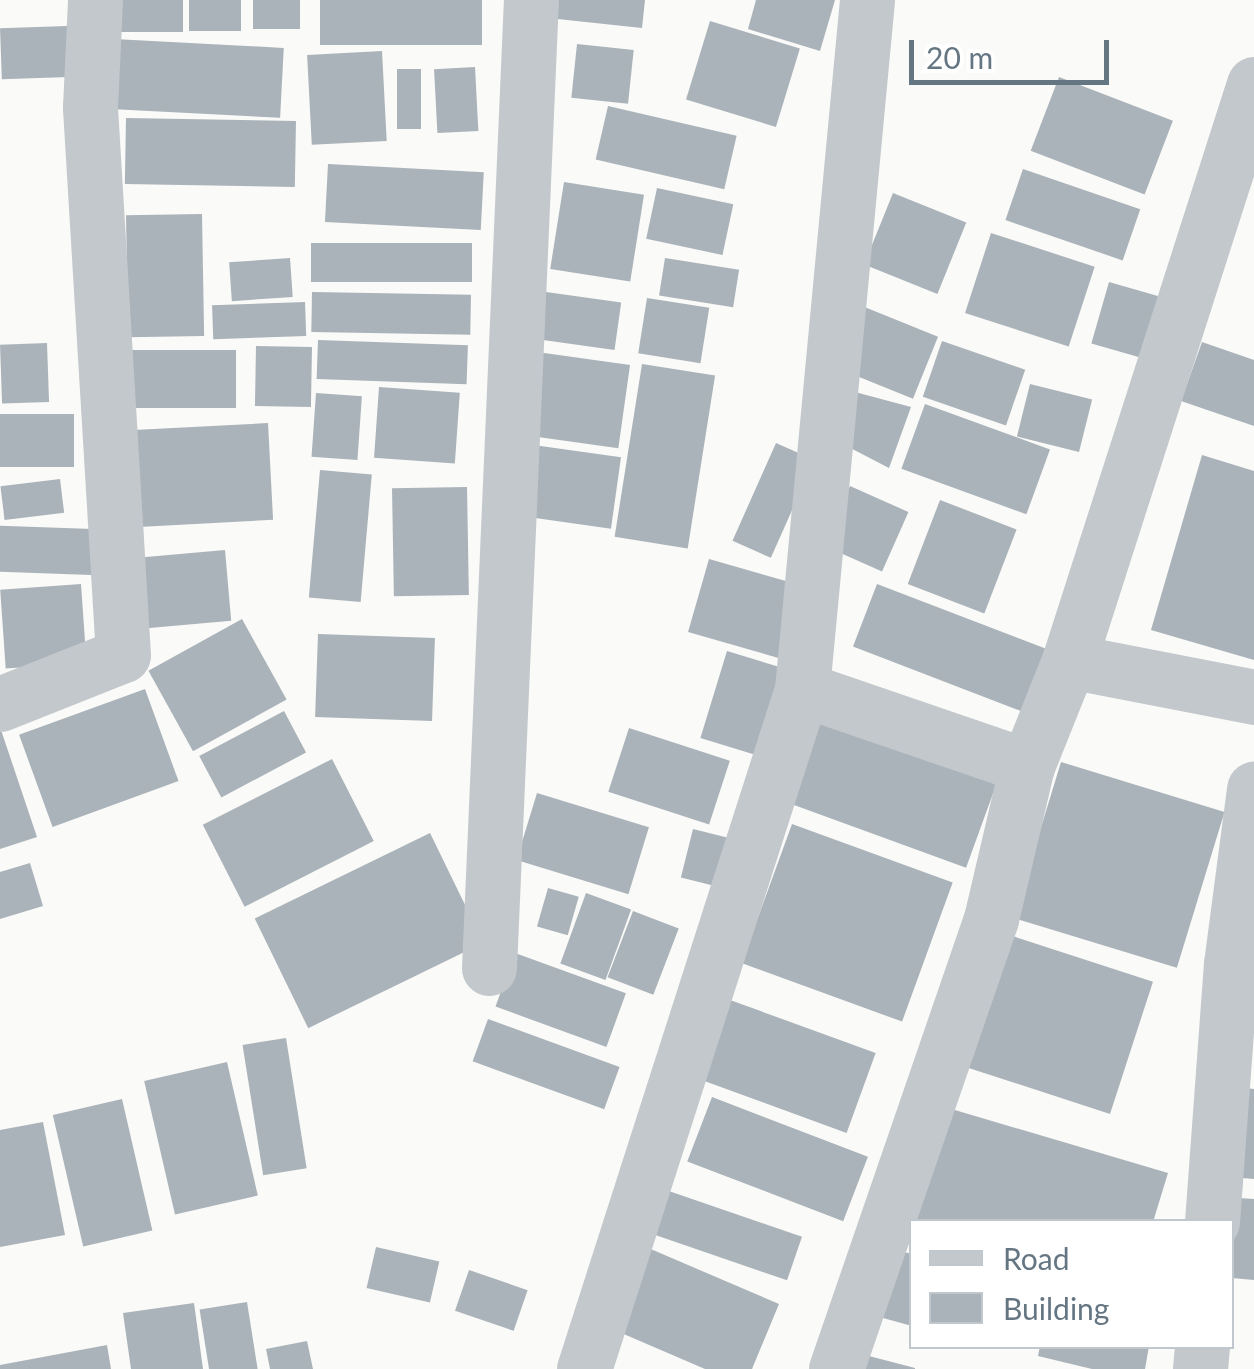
<!DOCTYPE html>
<style>
body{margin:0}
#map{position:relative;width:1254px;height:1369px;overflow:hidden;background:#fafaf8;font-family:Lato,sans-serif}
div>[style]{position:absolute}
[style*='--x']{left:calc(var(--x)*1px);top:calc(var(--y)*1px);width:calc(var(--w)*1px);rotate:calc(var(--a)*1deg)}
.building>*{inset:0;background:#aab3b9;transform-origin:0 0}
.minor>*{height:55px;margin:-27.5px;padding:0 27.5px;transform-origin:27.5px;border-radius:27.5px;background:#c3c8cc}
span{translate:-50% -50%;white-space:nowrap;text-align:center;line-height:1.15;-webkit-text-stroke:10px #fff;paint-order:stroke}
.legend{position:absolute;left:909px;top:1219px;width:325px;height:130px;box-sizing:border-box;background:#fff;border:2px solid #c1c8cd;margin:0;padding:12px 18px;list-style:none;font-size:30px;color:#657683}
.legend li{display:flex;align-items:center;gap:20px;height:50px}
.legend b{width:50px;border:2px solid #c1c8cd}
.scale{position:absolute;left:909px;top:40px;width:200px;height:45px;box-sizing:border-box;border:5px solid #657683;border-top:0;padding-left:12px;font-size:30px;line-height:35px;white-space:nowrap;color:#657683;-webkit-text-stroke:8px #fff;paint-order:stroke}
</style>
<div id="map">
<div class="building">
<i style="left:104px;top:0;width:79px;height:32px"></i>
<i style="left:189px;top:0;width:52px;height:31px"></i>
<i style="left:253px;top:0;width:47px;height:29px"></i>
<i style="left:320px;top:0;width:162px;height:45px"></i>
<i style="clip-path:polygon(549px 0,645px 0,642px 28px,548px 18px)"></i>
<i style="clip-path:polygon(756px 0,835px 0,820px 51px,748px 29px)"></i>
<i style="left:710px;top:21px;width:94px;height:82px;rotate:17deg"></i>
<i style="left:67px;top:26px;width:51px;height:67px;rotate:88deg"></i>
<i style="left:114px;top:39px;width:170px;height:70px;rotate:3deg"></i>
<i style="left:577px;top:44px;width:57px;height:54px;rotate:6deg"></i>
<i style="left:382px;top:51px;width:90px;height:75px;rotate:87deg"></i>
<i style="left:475px;top:67px;width:64px;height:41px;rotate:87deg"></i>
<i style="left:397px;top:69px;width:24px;height:60px"></i>
<i style="left:1059px;top:77px;width:122px;height:79px;rotate:21deg"></i>
<i style="left:608px;top:106px;width:132px;height:55px;rotate:13deg"></i>
<i style="left:126px;top:118px;width:170px;height:66px;rotate:1deg"></i>
<i style="left:328px;top:164px;width:156px;height:58px;rotate:3deg"></i>
<i style="left:1023px;top:169px;width:124px;height:54px;rotate:19deg"></i>
<i style="left:564px;top:182px;width:81px;height:88px;rotate:9deg"></i>
<i style="left:657px;top:188px;width:78px;height:52px;rotate:12deg"></i>
<i style="left:893px;top:193px;width:79px;height:77px;rotate:22deg"></i>
<i style="left:202px;top:214px;width:122px;height:76px;rotate:89deg"></i>
<i style="left:991px;top:233px;width:109px;height:84px;rotate:18deg"></i>
<i style="left:311px;top:243px;width:161px;height:39px"></i>
<i style="left:290px;top:258px;width:39px;height:61px;rotate:86deg"></i>
<i style="left:665px;top:258px;width:75px;height:38px;rotate:9deg"></i>
<i style="left:1109px;top:282px;width:59px;height:64px;rotate:16deg"></i>
<i style="left:539px;top:291px;width:83px;height:48px;rotate:8deg"></i>
<i style="left:312px;top:292px;width:159px;height:40px;rotate:1deg"></i>
<i style="left:647px;top:298px;width:63px;height:56px;rotate:9deg"></i>
<i style="left:305px;top:302px;width:34px;height:93px;rotate:88deg"></i>
<i style="left:862px;top:306px;width:82px;height:67px;rotate:22deg"></i>
<i style="left:318px;top:340px;width:150px;height:39px;rotate:2deg"></i>
<i style="left:942px;top:341px;width:88px;height:59px;rotate:19deg"></i>
<i style="clip-path:polygon(1202px 342px,1254px 360px,1254px 426px,1181px 401px)"></i>
<i style="left:47px;top:343px;width:59px;height:47px;rotate:88deg"></i>
<i style="left:256px;top:346px;width:56px;height:60px;rotate:1deg"></i>
<i style="left:121px;top:350px;width:115px;height:58px"></i>
<i style="left:530px;top:351px;width:101px;height:84px;rotate:8deg"></i>
<i style="left:642px;top:364px;width:74px;height:175px;rotate:9deg"></i>
<i style="left:1030px;top:384px;width:64px;height:54px;rotate:14deg"></i>
<i style="left:379px;top:387px;width:81px;height:71px;rotate:4deg"></i>
<i style="clip-path:polygon(840px 388px,911px 407px,889px 468px,835px 440px)"></i>
<i style="left:316px;top:393px;width:46px;height:64px;rotate:4deg"></i>
<i style="left:925px;top:404px;width:133px;height:69px;rotate:20deg"></i>
<i style="left:0;top:414px;width:74px;height:53px"></i>
<i style="left:268px;top:423px;width:97px;height:144px;rotate:87deg"></i>
<i style="left:519px;top:443px;width:103px;height:72px;rotate:8deg"></i>
<i style="left:776px;top:443px;width:42px;height:107px;rotate:24deg"></i>
<i style="clip-path:polygon(1202px 455px,1254px 471px,1254px 660px,1151px 630px)"></i>
<i style="left:320px;top:470px;width:52px;height:128px;rotate:5deg"></i>
<i style="left:60px;top:479px;width:34px;height:60px;rotate:83deg"></i>
<i style="left:850px;top:486px;width:64px;height:65px;rotate:24deg"></i>
<i style="left:467px;top:487px;width:108px;height:75px;rotate:89deg"></i>
<i style="left:940px;top:500px;width:82px;height:90px;rotate:21deg"></i>
<i style="left:93px;top:529px;width:46px;height:93px;rotate:92deg"></i>
<i style="left:225px;top:550px;width:71px;height:85px;rotate:85deg"></i>
<i style="left:709px;top:559px;width:102px;height:76px;rotate:16deg"></i>
<i style="left:81px;top:584px;width:79px;height:81px;rotate:86deg"></i>
<i style="left:877px;top:584px;width:181px;height:67px;rotate:21deg"></i>
<i style="left:242px;top:619px;width:92px;height:107px;rotate:61deg"></i>
<i style="left:318px;top:634px;width:117px;height:83px;rotate:2deg"></i>
<i style="left:727px;top:651px;width:67px;height:91px;rotate:17deg"></i>
<i style="left:145px;top:689px;width:98px;height:134px;rotate:70deg"></i>
<i style="left:284px;top:711px;width:47px;height:96px;rotate:62deg"></i>
<i style="left:807px;top:714px;width:202px;height:90px;rotate:20deg"></i>
<i style="clip-path:polygon(0 727px,37px 837px,0 849px)"></i>
<i style="left:629px;top:728px;width:106px;height:67px;rotate:18deg"></i>
<i style="left:332px;top:759px;width:92px;height:145px;rotate:63deg"></i>
<i style="left:1061px;top:762px;width:171px;height:163px;rotate:17deg"></i>
<i style="left:537px;top:793px;width:117px;height:70px;rotate:17deg"></i>
<i style="left:792px;top:824px;width:171px;height:148px;rotate:20deg"></i>
<i style="left:693px;top:829px;width:36px;height:50px;rotate:14deg"></i>
<i style="left:430px;top:833px;width:122px;height:195px;rotate:64deg"></i>
<i style="clip-path:polygon(30px 863px,43px 906px,0 919px,0 872px)"></i>
<i style="left:548px;top:888px;width:32px;height:40px;rotate:16deg"></i>
<i style="left:586px;top:893px;width:48px;height:75px;rotate:20deg"></i>
<i style="left:633px;top:911px;width:49px;height:71px;rotate:21deg"></i>
<i style="left:997px;top:931px;width:164px;height:139px;rotate:18deg"></i>
<i style="left:515px;top:953px;width:118px;height:57px;rotate:20deg"></i>
<i style="left:730px;top:1000px;width:155px;height:85px;rotate:20deg"></i>
<i style="left:488px;top:1019px;width:140px;height:45px;rotate:20deg"></i>
<i style="left:286px;top:1038px;width:132px;height:44px;rotate:81deg"></i>
<i style="left:227px;top:1062px;width:137px;height:85px;rotate:77deg"></i>
<i style="clip-path:polygon(1238px 1087px,1254px 1089px,1254px 1179px,1230px 1177px)"></i>
<i style="left:712px;top:1097px;width:167px;height:69px;rotate:21deg"></i>
<i style="left:122px;top:1099px;width:135px;height:71px;rotate:77deg"></i>
<i style="clip-path:polygon(938px 1105px,1168px 1173px,1153px 1222px,912px 1222px)"></i>
<i style="clip-path:polygon(43px 1122px,65px 1235px,0 1247px,0 1130px)"></i>
<i style="left:663px;top:1189px;width:147px;height:46px;rotate:19deg"></i>
<i style="clip-path:polygon(1224px 1197px,1254px 1199px,1254px 1280px,1232px 1278px)"></i>
<i style="left:376px;top:1247px;width:65px;height:42px;rotate:13deg"></i>
<i style="clip-path:polygon(646px 1247px,779px 1304px,752px 1369px,705px 1369px,612px 1329px)"></i>
<i style="clip-path:polygon(900px 1251px,912px 1254px,912px 1326px,883px 1318px)"></i>
<i style="left:469px;top:1270px;width:62px;height:43px;rotate:19deg"></i>
<i style="left:247px;top:1302px;width:68px;height:48px;rotate:81deg"></i>
<i style="clip-path:polygon(194px 1303px,203px 1369px,131px 1369px,123px 1313px)"></i>
<i style="clip-path:polygon(307px 1341px,313px 1369px,270px 1369px,266px 1349px)"></i>
<i style="clip-path:polygon(107px 1345px,111px 1369px,0 1369px,0 1365px)"></i>
<i style="clip-path:polygon(1040px 1346px,1149px 1346px,1145px 1369px,1092px 1369px,1038px 1356px)"></i>
<i style="clip-path:polygon(869px 1356px,915px 1368px,915px 1369px,865px 1369px)"></i>
</div>
<div class="minor">
<i style="--x:1069;--y:661;--w:188;--a:11"></i>
<i style="--x:802;--y:689;--w:692;--a:-84.61"></i>
<i style="--x:0;--y:704;--w:132;--a:-21.7"></i>
<i style="--x:123;--y:655;--w:549;--a:-93.45"></i>
<i style="--x:90;--y:107;--w:107;--a:-87.3"></i>
<i style="--x:489;--y:968;--w:969;--a:-87.52"></i>
<i style="--x:1212;--y:1222;--w:259;--a:-85.8"></i>
<i style="--x:1231;--y:964;--w:177;--a:-82.5"></i>
<i style="--x:584;--y:1369;--w:714;--a:-72.22"></i>
<i style="--x:802;--y:689;--w:238;--a:18.9"></i>
<i style="--x:836;--y:1369;--w:476;--a:-71"></i>
<i style="--x:991;--y:919;--w:157;--a:-76.8"></i>
<i style="--x:1027;--y:766;--w:113;--a:-68.2"></i>
<i style="--x:1069;--y:661;--w:606;--a:-72.22"></i>
<i style="--x:1200;--y:1369;--w:23;--a:-85"></i>
</div>
<ul class="legend">
<li><b style="height:12px;background:#c3c8cc"></b>Road</li>
<li><b style="height:28px;background:#aab3b9"></b>Building</li>
</ul>
<div class="scale">20 m</div>
</div>
